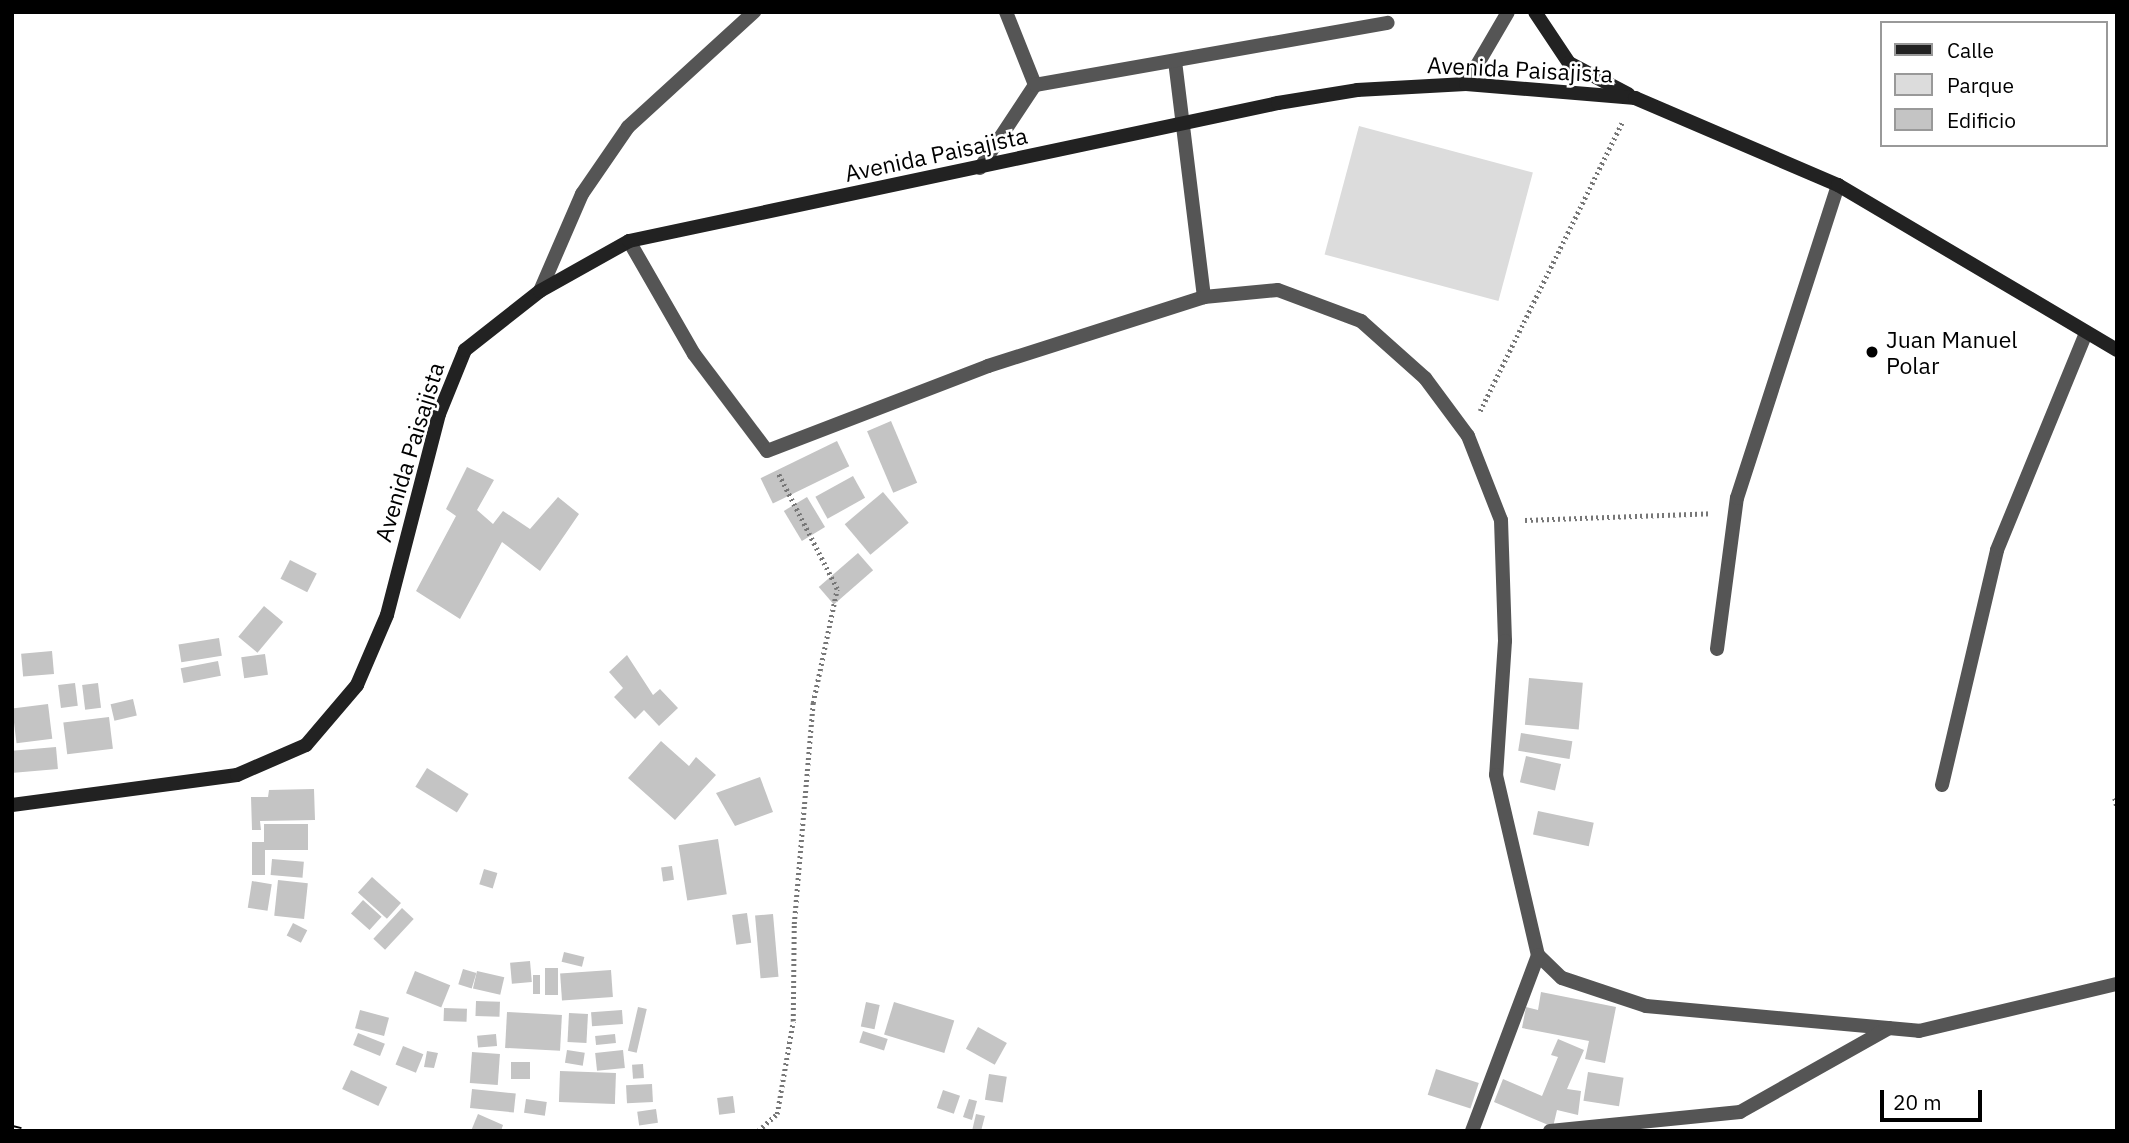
<!DOCTYPE html>
<style>
body{margin:0}
#map{position:relative;width:2129px;height:1143px;overflow:hidden;background:#fff;font-family:"IBM Plex Sans",sans-serif}
div>[style]{position:absolute}
[style*='--x']{left:calc(var(--x)*1px);top:calc(var(--y)*1px);width:calc(var(--w)*1px);rotate:calc(var(--a)*1deg)}
.green>*{inset:0;background:#dcdcdc;transform-origin:0 0}
.building>*{inset:0;background:#c4c4c4;transform-origin:0 0}
.path>*{height:4.5px;margin-top:-2.25px;transform-origin:0;background:repeating-linear-gradient(90deg,#777 0 2px,transparent 0 5.5px)}
.service>*{height:14px;margin:-7px;padding:0 7px;transform-origin:7px;border-radius:7px;background:#555}
.minor>*{height:14px;margin:-7px;padding:0 7px;transform-origin:7px;border-radius:7px;background:#555}
.tertiary>*{height:14px;margin:-7px;padding:0 7px;transform-origin:7px;border-radius:7px;background:#555}
.secondary>*{height:14px;margin:-7px;padding:0 7px;transform-origin:7px;border-radius:7px;background:#222}
.rail>*{height:8px;margin-top:-4px;transform-origin:0;background:repeating-linear-gradient(90deg,#fff 0 16px,#000 0 32px);box-sizing:border-box;border-block:2px solid #000}
.dots>*{width:19px;height:19px;translate:-50% -50%;box-sizing:border-box;border:4px solid #fff;border-radius:50%}
span{translate:-50% -50%;white-space:nowrap;text-align:center;line-height:1.15;-webkit-text-stroke:5px #fff;paint-order:stroke}
.street-label{font-size:23px;color:#000}
.poi-label{font-size:23px;color:#000}
.left{translate:0 -50%;text-align:left}
.frame{position:absolute;inset:0;border:14px solid #000;pointer-events:none}
.legend{position:absolute;left:1880px;top:21px;width:228px;height:126px;box-sizing:border-box;background:#fff;border:2px solid #999;margin:0;padding:9px 12px;list-style:none;font-size:21px;color:#000}
.legend li{display:flex;align-items:center;gap:14px;height:35px}
.legend b{width:35px;border:2px solid #999}
.scale{position:absolute;left:1880px;top:1090px;width:102px;height:32px;box-sizing:border-box;border:4px solid #000;border-top:0;padding-left:9px;font-size:21px;line-height:24px;white-space:nowrap;color:#000;-webkit-text-stroke:5px #fff;paint-order:stroke}
</style>
<div id="map">
<div class="green">
<i style="left:1359px;top:126px;width:180px;height:133px;rotate:15deg"></i>
</div>
<div class="building">
<i style="left:891px;top:421px;width:67px;height:26px;rotate:67deg"></i>
<i style="left:837px;top:441px;width:28px;height:85px;rotate:64deg"></i>
<i style="clip-path:polygon(467px 467px,494px 480px,477px 510px,493px 524px,503px 511px,530px 529px,558px 497px,579px 514px,540px 571px,502px 542px,460px 619px,416px 591px,456px 516px,446px 509px)"></i>
<i style="left:853px;top:476px;width:25px;height:43px;rotate:61deg"></i>
<i style="left:883px;top:492px;width:40px;height:50px;rotate:50deg"></i>
<i style="left:807px;top:497px;width:35px;height:27px;rotate:59deg"></i>
<i style="left:858px;top:553px;width:23px;height:52px;rotate:49deg"></i>
<i style="left:290px;top:560px;width:30px;height:21px;rotate:27deg"></i>
<i style="left:264px;top:606px;width:25px;height:40px;rotate:40deg"></i>
<i style="left:219px;top:638px;width:18px;height:41px;rotate:81deg"></i>
<i style="left:52px;top:651px;width:23px;height:31px;rotate:85deg"></i>
<i style="left:265px;top:654px;width:21px;height:24px;rotate:82deg"></i>
<i style="clip-path:polygon(627px 655px,653px 695px,660px 689px,678px 708px,659px 726px,644px 710px,635px 719px,614px 697px,623px 688px,609px 672px)"></i>
<i style="left:218px;top:661px;width:15px;height:38px;rotate:79deg"></i>
<i style="left:1529px;top:678px;width:54px;height:47px;rotate:5deg"></i>
<i style="left:75px;top:683px;width:23px;height:17px;rotate:83deg"></i>
<i style="left:98px;top:683px;width:25px;height:16px;rotate:83deg"></i>
<i style="left:133px;top:699px;width:17px;height:23px;rotate:77deg"></i>
<i style="left:48px;top:704px;width:35px;height:36px;rotate:83deg"></i>
<i style="left:109px;top:717px;width:32px;height:46px;rotate:83deg"></i>
<i style="left:1521px;top:733px;width:52px;height:18px;rotate:9deg"></i>
<i style="clip-path:polygon(661px 741px,689px 766px,696px 757px,716px 775px,675px 820px,628px 778px)"></i>
<i style="left:56px;top:747px;width:22px;height:44px;rotate:85deg"></i>
<i style="left:1526px;top:756px;width:36px;height:27px;rotate:13deg"></i>
<i style="left:427px;top:768px;width:49px;height:22px;rotate:32deg"></i>
<i style="clip-path:polygon(760px 777px,773px 812px,735px 826px,716px 793px)"></i>
<i style="clip-path:polygon(314px 789px,315px 820px,260px 821px,261px 830px,252px 830px,251px 797px,268px 797px,269px 790px)"></i>
<i style="left:1538px;top:811px;width:57px;height:24px;rotate:12deg"></i>
<i style="left:264px;top:824px;width:44px;height:26px"></i>
<i style="left:718px;top:839px;width:56px;height:40px;rotate:81deg"></i>
<i style="left:252px;top:842px;width:13px;height:33px"></i>
<i style="left:272px;top:859px;width:32px;height:16px;rotate:5deg"></i>
<i style="left:672px;top:866px;width:14px;height:11px;rotate:82deg"></i>
<i style="left:484px;top:869px;width:14px;height:16px;rotate:17deg"></i>
<i style="left:372px;top:877px;width:39px;height:21px;rotate:42deg"></i>
<i style="left:278px;top:880px;width:30px;height:36px;rotate:6deg"></i>
<i style="left:252px;top:881px;width:20px;height:27px;rotate:9deg"></i>
<i style="left:363px;top:900px;width:25px;height:18px;rotate:42deg"></i>
<i style="left:402px;top:908px;width:16px;height:42px;rotate:43deg"></i>
<i style="left:747px;top:913px;width:30px;height:15px;rotate:82deg"></i>
<i style="left:773px;top:914px;width:63px;height:18px;rotate:85deg"></i>
<i style="left:293px;top:923px;width:16px;height:14px;rotate:27deg"></i>
<i style="left:564px;top:952px;width:21px;height:10px;rotate:14deg"></i>
<i style="left:530px;top:961px;width:21px;height:20px;rotate:85deg"></i>
<i style="left:545px;top:968px;width:13px;height:27px"></i>
<i style="left:463px;top:969px;width:14px;height:16px;rotate:17deg"></i>
<i style="left:611px;top:970px;width:27px;height:51px;rotate:86deg"></i>
<i style="left:415px;top:971px;width:38px;height:24px;rotate:22deg"></i>
<i style="left:477px;top:971px;width:28px;height:18px;rotate:13deg"></i>
<i style="left:533px;top:975px;width:7px;height:19px"></i>
<i style="clip-path:polygon(1541px 992px,1616px 1007px,1605px 1063px,1585px 1059px,1589px 1041px,1522px 1028px,1526px 1007px,1538px 1010px)"></i>
<i style="left:476px;top:1001px;width:24px;height:15px;rotate:2deg"></i>
<i style="left:866px;top:1002px;width:14px;height:25px;rotate:12deg"></i>
<i style="left:894px;top:1002px;width:63px;height:34px;rotate:17deg"></i>
<i style="left:638px;top:1007px;width:9px;height:45px;rotate:13deg"></i>
<i style="left:444px;top:1008px;width:23px;height:13px;rotate:2deg"></i>
<i style="left:360px;top:1010px;width:30px;height:19px;rotate:15deg"></i>
<i style="left:622px;top:1010px;width:14px;height:31px;rotate:86deg"></i>
<i style="left:507px;top:1012px;width:55px;height:36px;rotate:3deg"></i>
<i style="left:569px;top:1013px;width:19px;height:29px;rotate:3deg"></i>
<i style="left:978px;top:1027px;width:33px;height:25px;rotate:29deg"></i>
<i style="left:863px;top:1031px;width:26px;height:12px;rotate:18deg"></i>
<i style="left:358px;top:1033px;width:29px;height:13px;rotate:22deg"></i>
<i style="left:496px;top:1034px;width:12px;height:19px;rotate:85deg"></i>
<i style="left:615px;top:1034px;width:9px;height:20px;rotate:84deg"></i>
<i style="clip-path:polygon(1558px 1039px,1584px 1050px,1567px 1089px,1581px 1091px,1578px 1115px,1557px 1110px,1553px 1127px,1494px 1102px,1503px 1079px,1542px 1096px,1558px 1057px,1551px 1055px)"></i>
<i style="left:403px;top:1046px;width:22px;height:20px;rotate:22deg"></i>
<i style="left:567px;top:1050px;width:18px;height:13px;rotate:9deg"></i>
<i style="left:623px;top:1050px;width:18px;height:28px;rotate:84deg"></i>
<i style="clip-path:polygon(427px 1051px,438px 1053px,434px 1068px,424px 1067px)"></i>
<i style="left:472px;top:1052px;width:28px;height:31px;rotate:4deg"></i>
<i style="left:511px;top:1062px;width:19px;height:17px"></i>
<i style="left:643px;top:1064px;width:14px;height:11px;rotate:86deg"></i>
<i style="left:1436px;top:1069px;width:45px;height:27px;rotate:18deg"></i>
<i style="left:351px;top:1070px;width:40px;height:21px;rotate:25deg"></i>
<i style="left:560px;top:1071px;width:56px;height:31px;rotate:2deg"></i>
<i style="left:1588px;top:1072px;width:36px;height:29px;rotate:9deg"></i>
<i style="left:989px;top:1074px;width:18px;height:26px;rotate:9deg"></i>
<i style="left:652px;top:1084px;width:18px;height:26px;rotate:87deg"></i>
<i style="left:472px;top:1089px;width:44px;height:19px;rotate:6deg"></i>
<i style="left:943px;top:1090px;width:18px;height:19px;rotate:19deg"></i>
<i style="left:733px;top:1096px;width:17px;height:16px;rotate:83deg"></i>
<i style="left:526px;top:1099px;width:21px;height:14px;rotate:8deg"></i>
<i style="clip-path:polygon(969px 1099px,977px 1101px,972px 1120px,963px 1117px)"></i>
<i style="left:656px;top:1109px;width:14px;height:19px;rotate:82deg"></i>
<i style="clip-path:polygon(478px 1114px,503px 1125px,501px 1131px,471px 1131px)"></i>
<i style="clip-path:polygon(976px 1114px,985px 1116px,981px 1131px,972px 1131px)"></i>
</div>
<div class="path">
<i style="--x:1480;--y:411;--w:323;--a:-63.8"></i>
<i style="--x:1525;--y:520;--w:187;--a:-2.1"></i>
<i style="--x:2115;--y:798;--w:9;--a:77"></i>
<i style="--x:758;--y:1131;--w:25;--a:-42"></i>
<i style="--x:777;--y:1114;--w:94;--a:-80.2"></i>
<i style="--x:793;--y:1021;--w:97;--a:-89.4"></i>
<i style="--x:794;--y:924;--w:222;--a:-85.1"></i>
<i style="--x:813;--y:703;--w:116;--a:-78.1"></i>
<i style="--x:837;--y:589;--w:132;--a:-117"></i>
</div>
<div class="service">
<i style="--x:1006;--y:12;--w:79;--a:68.3"></i>
</div>
<div class="minor">
<i style="--x:1175;--y:61;--w:238;--a:83"></i>
<i style="--x:980;--y:168;--w:100;--a:-56.5"></i>
<i style="--x:1035;--y:85;--w:358;--a:-10"></i>
<i style="--x:629;--y:241;--w:130;--a:60.1"></i>
<i style="--x:694;--y:354;--w:121;--a:53"></i>
<i style="--x:767;--y:451;--w:237;--a:-21"></i>
<i style="--x:988;--y:366;--w:227;--a:-17.7"></i>
<i style="--x:1204;--y:297;--w:74;--a:-5.4"></i>
<i style="--x:1278;--y:290;--w:89;--a:20.5"></i>
<i style="--x:1361;--y:321;--w:86;--a:41.7"></i>
<i style="--x:1425;--y:378;--w:72;--a:53.4"></i>
<i style="--x:1468;--y:436;--w:90;--a:68.6"></i>
<i style="--x:1501;--y:520;--w:121;--a:88.1"></i>
<i style="--x:1505;--y:641;--w:134;--a:93.8"></i>
<i style="--x:1496;--y:775;--w:185;--a:76.9"></i>
<i style="--x:1538;--y:955;--w:33;--a:44"></i>
<i style="--x:1562;--y:978;--w:89;--a:18.4"></i>
<i style="--x:1646;--y:1006;--w:274;--a:5.2"></i>
<i style="--x:1919;--y:1031;--w:204;--a:-13.4"></i>
<i style="--x:540;--y:291;--w:106;--a:-66.6"></i>
<i style="--x:582;--y:194;--w:81;--a:-55.5"></i>
<i style="--x:628;--y:127;--w:171;--a:-42.4"></i>
<i style="--x:1717;--y:649;--w:152;--a:-82.5"></i>
<i style="--x:1737;--y:498;--w:329;--a:-72.1"></i>
<i style="--x:1942;--y:785;--w:241;--a:-76.8"></i>
<i style="--x:1997;--y:550;--w:235;--a:-67.7"></i>
<i style="--x:1472;--y:1131;--w:188;--a:-69.4"></i>
<i style="--x:1550;--y:1131;--w:191;--a:-5.7"></i>
<i style="--x:1740;--y:1112;--w:171;--a:-29.4"></i>
</div>
<div class="tertiary">
<i style="--x:1466;--y:84;--w:83;--a:-59.7"></i>
</div>
<div class="secondary">
<i style="--x:1535;--y:12;--w:61;--a:56.3"></i>
<i style="--x:1569;--y:63;--w:67;--a:27.7"></i>
<i style="--x:12;--y:805;--w:227;--a:-7.6"></i>
<i style="--x:237;--y:775;--w:75;--a:-23.5"></i>
<i style="--x:306;--y:745;--w:79;--a:-49.6"></i>
<i style="--x:357;--y:685;--w:76;--a:-66.8"></i>
<i style="--x:387;--y:615;--w:208;--a:-75.5"></i>
<i style="--x:439;--y:414;--w:69;--a:-67.9"></i>
<i style="--x:465;--y:350;--w:95;--a:-38.2"></i>
<i style="--x:540;--y:291;--w:102;--a:-29.3"></i>
<i style="--x:629;--y:241;--w:664;--a:-12"></i>
<i style="--x:1278;--y:103;--w:80;--a:-9.3"></i>
<i style="--x:1357;--y:90;--w:109;--a:-3.2"></i>
<i style="--x:1466;--y:84;--w:170;--a:4.7"></i>
<i style="--x:1635;--y:98;--w:221;--a:23.2"></i>
<i style="--x:1838;--y:185;--w:324;--a:30.6"></i>
</div>
<div class="rail">
<i style="--x:12;--y:1129;--w:9;--a:13"></i>
</div>
<div class="dots">
<i style="left:1872px;top:352px;background:#000"></i>
</div>
<div class="street-label">
<span style="left:1520px;top:69px;rotate:3deg">Avenida Paisajista</span>
<span style="left:936px;top:154px;rotate:-12deg">Avenida Paisajista</span>
<span style="left:409px;top:452px;rotate:-73deg">Avenida Paisajista</span>
</div>
<div class="poi-label">
<span class="left" style="left:1886px;top:352px">Juan Manuel<br>Polar</span>
</div>
<div class="frame"></div>
<ul class="legend">
<li><b style="height:9px;background:#222"></b>Calle</li>
<li><b style="height:19px;background:#dcdcdc"></b>Parque</li>
<li><b style="height:19px;background:#c4c4c4"></b>Edificio</li>
</ul>
<div class="scale">20 m</div>
</div>
